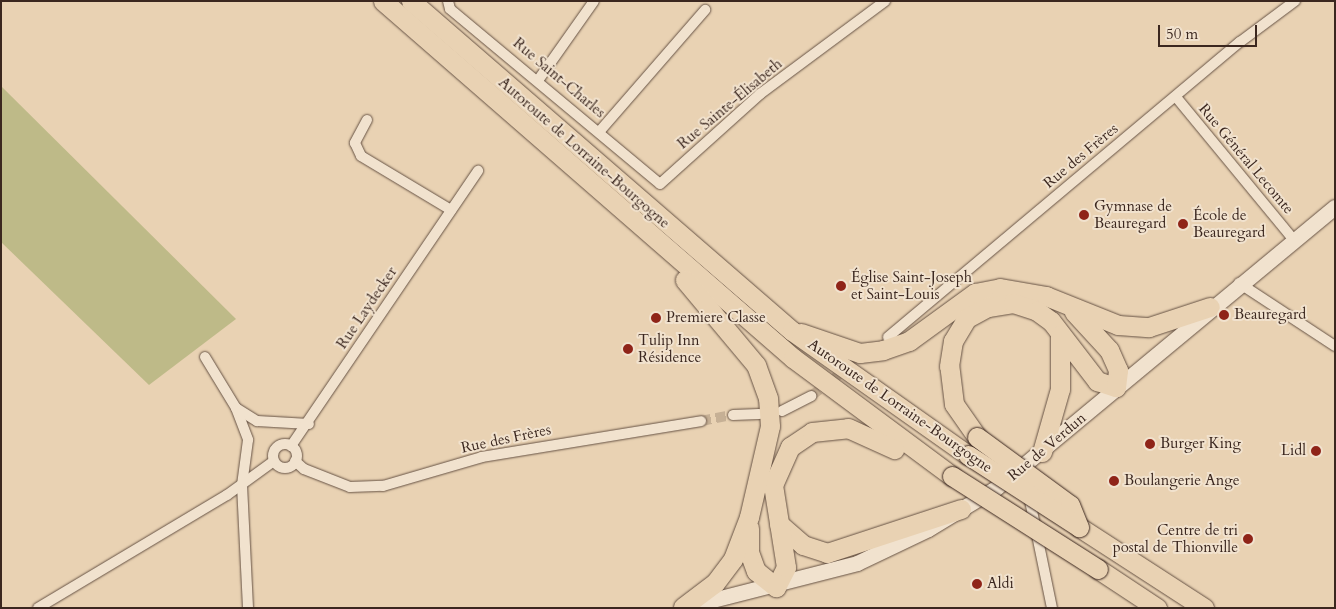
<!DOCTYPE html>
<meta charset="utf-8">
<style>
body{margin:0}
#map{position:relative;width:1336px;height:609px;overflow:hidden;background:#e9d2b3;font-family:Cardo,serif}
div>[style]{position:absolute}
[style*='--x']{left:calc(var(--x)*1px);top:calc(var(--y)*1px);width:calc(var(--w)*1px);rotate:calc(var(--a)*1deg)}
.green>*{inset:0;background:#beba88}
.street-tunnel>*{height:10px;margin-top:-5px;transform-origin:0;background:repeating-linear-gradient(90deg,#c6b095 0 10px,transparent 0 15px)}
.roads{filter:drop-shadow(0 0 1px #665244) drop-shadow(0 0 1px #665244)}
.street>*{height:10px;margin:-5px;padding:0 5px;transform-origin:5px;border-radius:5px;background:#f1e2ce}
.street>.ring{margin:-5px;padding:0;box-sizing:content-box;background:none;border:10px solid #f1e2ce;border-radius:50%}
.secondary>*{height:15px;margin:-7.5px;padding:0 7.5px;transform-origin:7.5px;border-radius:7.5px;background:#f1e2ce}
.highway>*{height:19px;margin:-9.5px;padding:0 9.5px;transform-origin:9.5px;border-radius:9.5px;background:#e9d2b3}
.bridges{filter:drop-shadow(0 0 1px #3b271f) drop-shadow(0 0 1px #3b271f)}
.highway-bridge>*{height:19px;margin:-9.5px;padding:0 9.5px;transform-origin:9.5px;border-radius:9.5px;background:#e9d2b3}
.dots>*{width:14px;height:14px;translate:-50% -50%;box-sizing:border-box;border:2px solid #f1e2ce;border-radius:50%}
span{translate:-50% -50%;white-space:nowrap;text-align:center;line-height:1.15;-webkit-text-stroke:4px #f1e2ce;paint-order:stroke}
.street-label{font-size:15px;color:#3b271f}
.poi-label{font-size:15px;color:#3b271f}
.left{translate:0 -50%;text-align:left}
.right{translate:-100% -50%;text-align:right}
.frame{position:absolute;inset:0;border:2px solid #3b271f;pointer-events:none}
.scale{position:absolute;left:1158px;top:25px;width:99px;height:22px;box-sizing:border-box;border:2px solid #3b271f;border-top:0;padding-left:6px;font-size:15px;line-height:18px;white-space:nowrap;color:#3b271f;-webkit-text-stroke:4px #f1e2ce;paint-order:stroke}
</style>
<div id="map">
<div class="green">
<i style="clip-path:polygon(1px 86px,236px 319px,149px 385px,1px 242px)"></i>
</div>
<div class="street-tunnel">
<i style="--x:811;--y:396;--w:69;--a:-37.4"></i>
<i style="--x:701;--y:421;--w:33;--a:-11"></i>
</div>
<div class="roads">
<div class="street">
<i style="--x:448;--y:1;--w:8;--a:76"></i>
<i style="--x:450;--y:9;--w:273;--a:39.8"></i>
<i style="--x:660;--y:184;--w:135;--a:-42"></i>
<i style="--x:760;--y:94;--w:156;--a:-36.6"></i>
<i style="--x:539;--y:79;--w:95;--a:-54.8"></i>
<i style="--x:1176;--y:97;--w:185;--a:50.5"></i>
<i style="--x:367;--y:120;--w:26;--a:118"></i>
<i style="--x:355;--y:143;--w:14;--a:65"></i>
<i style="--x:361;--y:156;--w:105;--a:31"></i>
<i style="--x:599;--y:132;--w:162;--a:-49"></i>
<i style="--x:1239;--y:283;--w:115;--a:33.3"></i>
<i style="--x:888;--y:337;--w:459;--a:-40"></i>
<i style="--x:1240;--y:42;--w:69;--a:-36.7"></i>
<i style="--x:205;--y:357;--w:60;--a:58.7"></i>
<i style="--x:236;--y:408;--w:25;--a:32"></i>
<i style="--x:257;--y:421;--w:52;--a:3.3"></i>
<i style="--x:236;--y:408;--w:34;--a:69"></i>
<i style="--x:248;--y:440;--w:45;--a:97.6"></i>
<i style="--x:242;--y:485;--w:123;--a:87.2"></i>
<i style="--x:782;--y:411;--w:33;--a:-27"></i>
<i style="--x:733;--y:415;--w:26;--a:-2"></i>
<i class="ring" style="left:273px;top:444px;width:14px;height:14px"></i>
<i style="--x:291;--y:446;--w:333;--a:-55.8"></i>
<i style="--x:295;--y:461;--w:12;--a:42"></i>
<i style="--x:304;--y:469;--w:49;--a:21.4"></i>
<i style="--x:350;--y:487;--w:33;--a:-2"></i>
<i style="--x:383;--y:486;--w:103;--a:-16.3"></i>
<i style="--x:482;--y:457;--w:222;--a:-9.3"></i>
<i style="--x:1029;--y:496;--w:114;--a:78.4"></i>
<i style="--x:38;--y:608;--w:220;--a:-30.9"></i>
<i style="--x:227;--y:495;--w:58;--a:-35.9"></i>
</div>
<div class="secondary">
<i style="--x:685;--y:607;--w:178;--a:-14.3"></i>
<i style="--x:857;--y:563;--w:79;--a:-25.6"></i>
<i style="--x:928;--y:529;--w:79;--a:-31.1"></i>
<i style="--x:996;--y:488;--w:440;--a:-39.7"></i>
</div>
<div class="highway">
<i style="--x:383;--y:1;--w:544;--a:41.05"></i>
<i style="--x:793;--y:358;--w:198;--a:36.6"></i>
<i style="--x:411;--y:1;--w:504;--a:40.9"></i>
<i style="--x:792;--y:331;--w:215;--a:35.2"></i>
<i style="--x:801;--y:333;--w:62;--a:18.7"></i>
<i style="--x:860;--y:353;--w:23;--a:-7"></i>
<i style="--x:883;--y:350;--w:28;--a:-19"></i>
<i style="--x:909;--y:341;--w:82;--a:-36"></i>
<i style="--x:975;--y:293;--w:25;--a:-11"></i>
<i style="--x:1000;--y:288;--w:47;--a:9.9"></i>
<i style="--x:1046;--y:296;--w:78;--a:21.9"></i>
<i style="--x:1118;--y:325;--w:31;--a:4"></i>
<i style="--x:1149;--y:327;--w:64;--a:-18.2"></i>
<i style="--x:977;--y:437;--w:40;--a:-124.9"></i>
<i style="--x:954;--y:404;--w:38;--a:-97"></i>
<i style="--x:949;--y:366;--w:25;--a:-81"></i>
<i style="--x:953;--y:341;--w:27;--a:-59"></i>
<i style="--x:967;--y:318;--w:24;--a:-28"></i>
<i style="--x:988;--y:307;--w:25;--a:-9"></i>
<i style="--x:1013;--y:303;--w:25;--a:18"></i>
<i style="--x:1037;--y:311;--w:17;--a:36"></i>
<i style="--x:1051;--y:321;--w:76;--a:52.5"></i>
<i style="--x:1097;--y:381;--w:20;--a:18"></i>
<i style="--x:1116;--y:387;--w:17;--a:-83"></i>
<i style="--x:1118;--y:370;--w:22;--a:-114"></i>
<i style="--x:1109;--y:350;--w:52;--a:-132.6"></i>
<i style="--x:1042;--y:452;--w:66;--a:-74.1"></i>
<i style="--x:1060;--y:389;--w:54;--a:-90"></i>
<i style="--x:779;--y:524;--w:32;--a:41"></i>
<i style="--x:803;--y:545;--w:25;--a:18"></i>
<i style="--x:827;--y:553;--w:141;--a:-18.2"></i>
<i style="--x:1079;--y:527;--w:149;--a:32.9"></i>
<i style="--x:749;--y:528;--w:24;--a:90"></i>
<i style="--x:749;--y:552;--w:20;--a:70"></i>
<i style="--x:756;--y:571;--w:26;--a:39"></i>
<i style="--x:776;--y:587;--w:22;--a:-63"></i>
<i style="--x:786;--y:567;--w:83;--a:-99"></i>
<i style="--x:773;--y:485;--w:42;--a:-65.9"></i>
<i style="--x:790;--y:447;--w:27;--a:-34"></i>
<i style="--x:812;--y:432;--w:36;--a:-6"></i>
<i style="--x:848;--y:428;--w:51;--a:24.5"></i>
<i style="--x:1098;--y:569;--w:71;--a:33.5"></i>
<i style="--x:683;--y:607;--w:40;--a:-37"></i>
<i style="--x:715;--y:583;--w:30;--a:-53"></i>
<i style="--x:733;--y:559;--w:45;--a:-69.1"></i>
<i style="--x:749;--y:517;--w:93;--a:-77"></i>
<i style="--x:770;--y:426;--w:28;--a:-94"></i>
<i style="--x:768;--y:398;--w:35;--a:-110"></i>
<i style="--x:756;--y:365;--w:111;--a:-129.9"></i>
</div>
</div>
<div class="bridges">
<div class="highway-bridge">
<i style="--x:977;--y:437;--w:115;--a:36.2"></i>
<i style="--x:1070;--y:505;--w:24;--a:68"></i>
<i style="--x:968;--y:455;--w:132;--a:33"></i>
<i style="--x:952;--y:476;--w:173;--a:32.5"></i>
</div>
</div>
<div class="dots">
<i style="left:1084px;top:215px;background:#8f2418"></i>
<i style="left:1183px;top:224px;background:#8f2418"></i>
<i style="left:841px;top:286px;background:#8f2418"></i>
<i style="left:1224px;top:315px;background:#8f2418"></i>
<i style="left:656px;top:318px;background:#8f2418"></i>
<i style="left:628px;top:349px;background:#8f2418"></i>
<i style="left:1150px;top:444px;background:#8f2418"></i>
<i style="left:1316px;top:451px;background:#8f2418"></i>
<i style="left:1114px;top:481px;background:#8f2418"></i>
<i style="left:1248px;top:539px;background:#8f2418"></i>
<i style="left:977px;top:584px;background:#8f2418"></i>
</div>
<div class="street-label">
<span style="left:559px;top:78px;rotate:40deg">Rue Saint-Charles</span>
<span style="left:730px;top:104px;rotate:-40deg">Rue Sainte-Élisabeth</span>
<span style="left:584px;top:153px;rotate:41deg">Autoroute de Lorraine-Bourgogne</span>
<span style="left:1081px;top:156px;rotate:-40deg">Rue des Frères</span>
<span style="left:1246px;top:159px;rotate:50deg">Rue Général Lecomte</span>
<span style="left:367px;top:308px;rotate:-56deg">Rue Laydecker</span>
<span style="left:900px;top:406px;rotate:35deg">Autoroute de Lorraine-Bourgogne</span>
<span style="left:506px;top:439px;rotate:-12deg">Rue des Frères</span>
<span style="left:1047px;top:447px;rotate:-40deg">Rue de Verdun</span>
</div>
<div class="poi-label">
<span class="left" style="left:1094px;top:215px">Gymnase de<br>Beauregard</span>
<span class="left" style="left:1193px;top:224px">École de<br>Beauregard</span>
<span class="left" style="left:851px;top:286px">Église Saint-Joseph<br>et Saint-Louis</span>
<span class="left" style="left:1234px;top:315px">Beauregard</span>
<span class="left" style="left:666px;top:318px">Premiere Classe</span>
<span class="left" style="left:638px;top:349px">Tulip Inn<br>Résidence</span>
<span class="left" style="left:1160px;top:444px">Burger King</span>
<span class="right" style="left:1306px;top:451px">Lidl</span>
<span class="left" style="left:1124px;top:481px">Boulangerie Ange</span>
<span class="right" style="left:1238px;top:539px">Centre de tri<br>postal de Thionville</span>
<span class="left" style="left:987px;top:584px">Aldi</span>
</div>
<div class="frame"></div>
<div class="scale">50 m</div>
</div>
